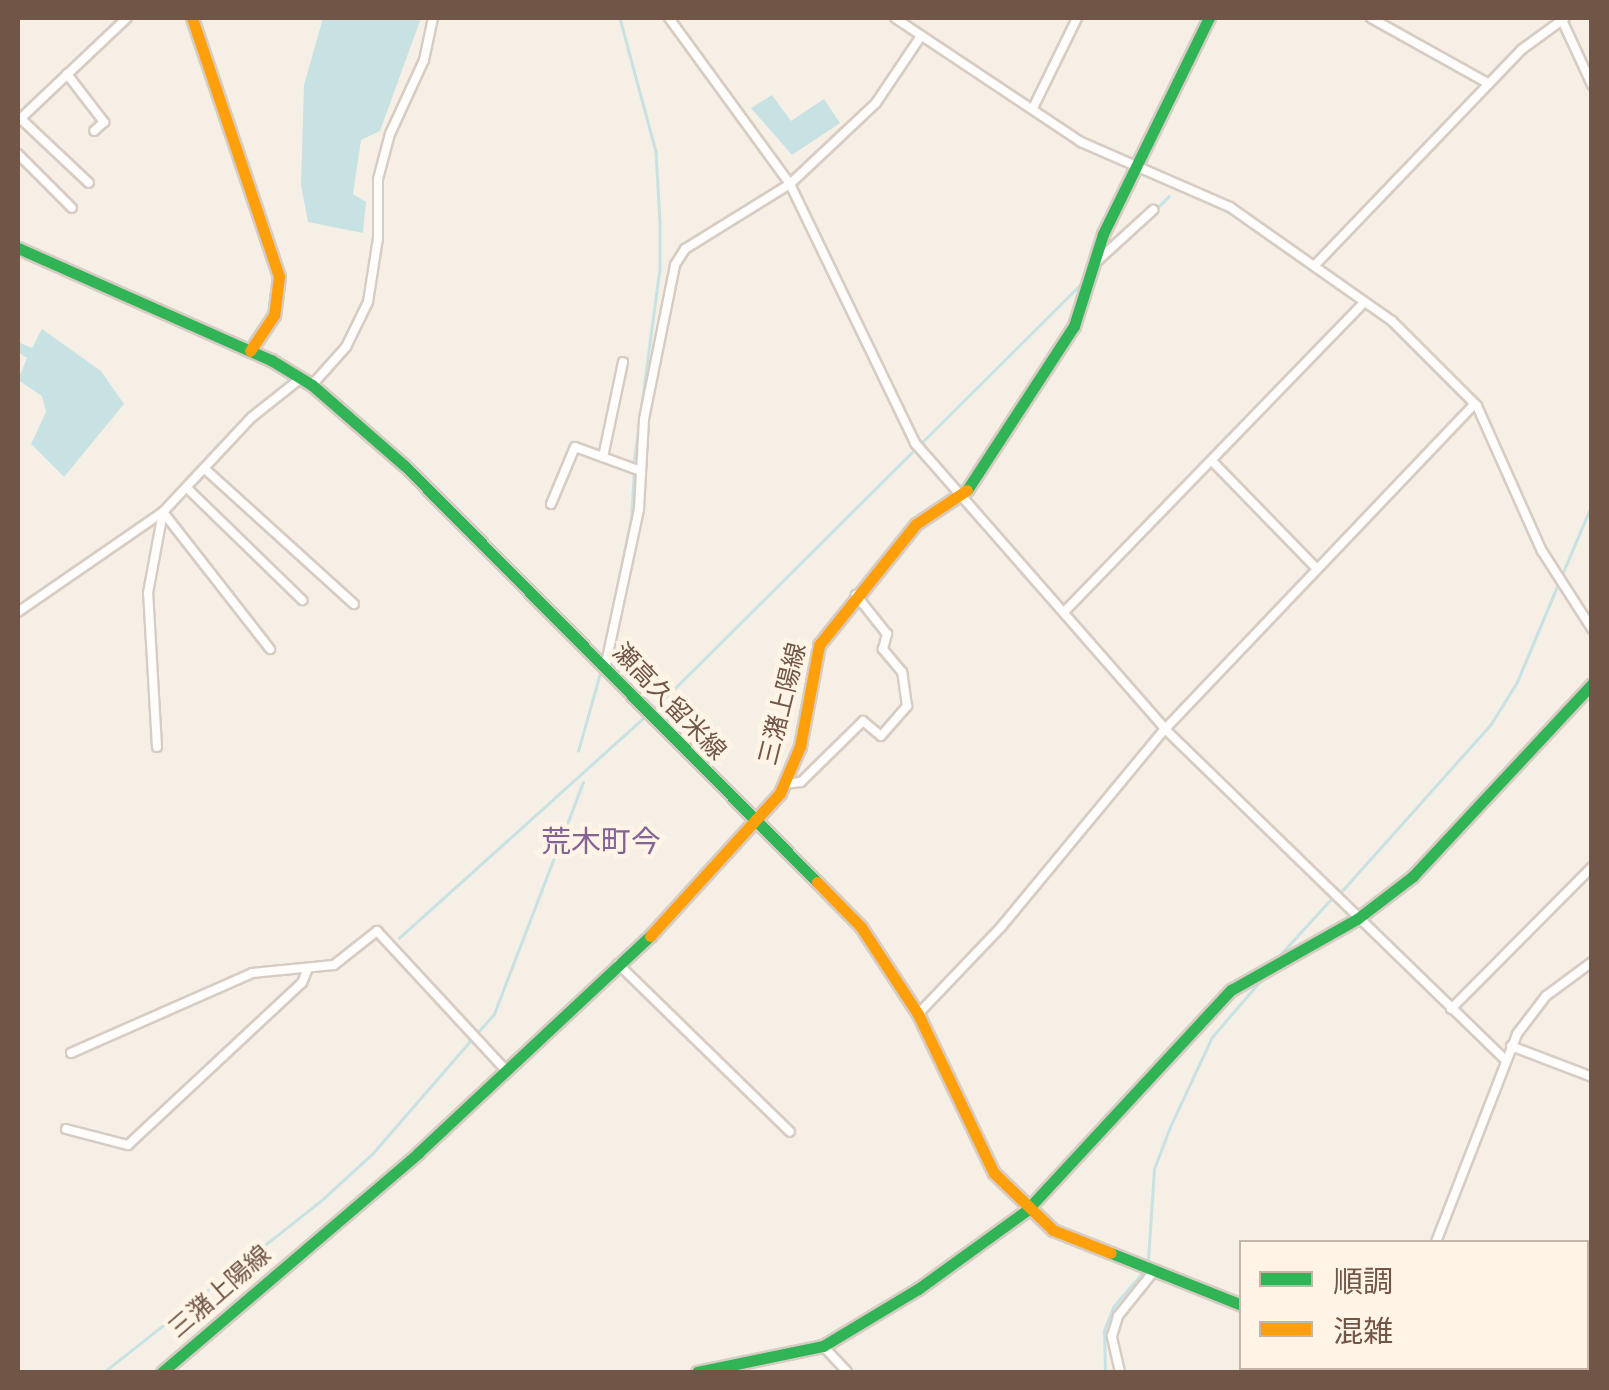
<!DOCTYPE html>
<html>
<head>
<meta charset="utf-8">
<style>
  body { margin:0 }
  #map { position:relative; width:1609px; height:1390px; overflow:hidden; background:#f6efe5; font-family:Rubik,"Noto Sans JP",sans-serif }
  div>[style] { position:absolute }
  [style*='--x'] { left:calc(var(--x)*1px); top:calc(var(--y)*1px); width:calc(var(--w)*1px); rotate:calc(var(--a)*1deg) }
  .water>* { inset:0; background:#c8e2e4 }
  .stream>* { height:2.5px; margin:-1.25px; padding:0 1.25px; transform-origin:1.25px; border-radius:1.25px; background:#c8e2e4 }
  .roads { filter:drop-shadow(2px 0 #d7ccc3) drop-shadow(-2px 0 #d7ccc3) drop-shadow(0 2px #d7ccc3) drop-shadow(0 -2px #d7ccc3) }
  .street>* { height:8px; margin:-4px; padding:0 4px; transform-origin:4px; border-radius:4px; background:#fefdfb }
  .fast>* { height:11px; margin:-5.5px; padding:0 5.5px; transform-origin:5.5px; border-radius:5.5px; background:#30b455 }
  .slow>* { height:11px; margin:-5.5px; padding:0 5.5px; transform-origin:5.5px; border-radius:5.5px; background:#ff9f0a }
  span { translate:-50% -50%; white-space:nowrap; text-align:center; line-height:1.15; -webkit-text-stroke:9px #fff4e5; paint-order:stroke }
  .street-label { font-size:25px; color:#715647 }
  .quarter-label { font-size:30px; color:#836395 }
  .frame { position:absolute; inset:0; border:20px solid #715647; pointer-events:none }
  .legend { position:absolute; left:1239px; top:1240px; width:350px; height:130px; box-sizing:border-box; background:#fff4e5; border:2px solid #c6b5a6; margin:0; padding:12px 18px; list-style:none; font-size:30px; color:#715647 }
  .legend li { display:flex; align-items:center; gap:20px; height:50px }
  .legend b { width:50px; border:2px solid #c6b5a6 }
</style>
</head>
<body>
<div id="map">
  <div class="water">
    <div style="clip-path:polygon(323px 18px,421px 18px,380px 131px,361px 140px,353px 194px,366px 202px,363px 233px,308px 222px,301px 185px,304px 85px)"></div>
    <div style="clip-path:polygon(772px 95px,791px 121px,824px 99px,840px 123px,792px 155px,751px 108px)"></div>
    <div style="clip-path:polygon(42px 329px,101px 371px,124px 404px,64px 477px,31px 444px,46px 412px,42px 396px,18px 380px,27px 358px,18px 352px,18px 342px,32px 348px)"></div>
  </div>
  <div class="stream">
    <div style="--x:620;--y:18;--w:138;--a:74.9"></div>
    <div style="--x:656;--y:151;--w:71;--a:86.8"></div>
    <div style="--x:660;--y:222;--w:47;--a:90"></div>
    <div style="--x:660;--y:269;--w:196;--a:97.6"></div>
    <div style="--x:1156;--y:209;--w:18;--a:-45"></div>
    <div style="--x:1099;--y:266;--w:33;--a:-45"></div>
    <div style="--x:1561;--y:577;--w:79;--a:-67"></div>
    <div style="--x:602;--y:660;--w:144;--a:-78.4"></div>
    <div style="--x:631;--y:519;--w:48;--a:-86.4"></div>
    <div style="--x:653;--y:710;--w:607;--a:-44.87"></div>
    <div style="--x:578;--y:751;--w:81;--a:-74.2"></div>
    <div style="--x:1340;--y:893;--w:227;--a:-48.2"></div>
    <div style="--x:1491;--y:724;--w:49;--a:-58.2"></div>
    <div style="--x:1517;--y:682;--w:106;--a:-67.3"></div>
    <div style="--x:399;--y:938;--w:334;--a:-42"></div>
    <div style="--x:1278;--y:957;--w:81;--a:-47.5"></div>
    <div style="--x:477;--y:1033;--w:25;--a:-48"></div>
    <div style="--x:494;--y:1014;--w:248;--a:-69"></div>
    <div style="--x:1148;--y:1260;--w:91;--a:-86.2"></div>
    <div style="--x:1154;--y:1169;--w:45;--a:-69.1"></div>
    <div style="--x:1170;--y:1127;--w:99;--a:-65"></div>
    <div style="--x:1212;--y:1037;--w:75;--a:-49.3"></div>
    <div style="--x:104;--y:1372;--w:280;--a:-38.3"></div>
    <div style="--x:324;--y:1198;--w:65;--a:-42.5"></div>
    <div style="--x:372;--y:1154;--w:152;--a:-49"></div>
    <div style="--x:1105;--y:1372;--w:41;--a:-91.4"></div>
    <div style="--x:1104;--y:1331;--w:26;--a:-69"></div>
    <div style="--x:1113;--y:1307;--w:46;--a:-49.4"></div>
  </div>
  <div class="roads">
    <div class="street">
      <div style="--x:669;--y:18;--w:205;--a:53.9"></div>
      <div style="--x:790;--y:184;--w:288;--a:64.2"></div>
      <div style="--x:915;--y:443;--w:380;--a:48.8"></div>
      <div style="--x:1165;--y:729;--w:475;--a:44.2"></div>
      <div style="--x:895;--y:18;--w:224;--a:33.7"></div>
      <div style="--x:1081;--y:142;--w:163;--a:23.6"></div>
      <div style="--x:1230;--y:207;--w:198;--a:35.1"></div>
      <div style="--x:1392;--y:321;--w:120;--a:45"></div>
      <div style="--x:1477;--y:406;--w:159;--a:65.9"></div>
      <div style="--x:1542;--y:551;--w:93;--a:57.3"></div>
      <div style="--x:1371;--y:18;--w:135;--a:29.2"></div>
      <div style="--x:1562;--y:20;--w:72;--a:65.2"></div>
      <div style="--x:67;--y:74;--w:61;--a:52.4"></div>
      <div style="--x:104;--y:122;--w:13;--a:138"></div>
      <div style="--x:1033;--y:108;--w:100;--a:-63.9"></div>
      <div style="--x:21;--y:119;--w:93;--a:43.3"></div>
      <div style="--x:18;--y:121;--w:150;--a:-43.4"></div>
      <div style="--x:18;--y:154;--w:76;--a:45"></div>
      <div style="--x:1095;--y:263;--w:79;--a:-42.4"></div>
      <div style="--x:1315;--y:265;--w:298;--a:-46.2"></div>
      <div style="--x:1521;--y:50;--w:54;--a:-36"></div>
      <div style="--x:312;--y:385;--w:51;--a:-48.2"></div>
      <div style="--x:346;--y:347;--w:50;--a:-63.9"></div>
      <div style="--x:368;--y:302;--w:65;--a:-81.1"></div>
      <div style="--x:378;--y:238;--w:59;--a:-90"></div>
      <div style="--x:378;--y:179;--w:47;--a:-75.1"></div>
      <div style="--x:390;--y:134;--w:81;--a:-65.3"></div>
      <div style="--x:424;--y:60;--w:43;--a:-77.9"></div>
      <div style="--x:603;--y:457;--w:97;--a:-78.1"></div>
      <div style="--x:1213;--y:462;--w:149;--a:45.8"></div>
      <div style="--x:205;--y:469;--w:201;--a:42.2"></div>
      <div style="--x:187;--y:488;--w:161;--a:44.2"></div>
      <div style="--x:551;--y:504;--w:62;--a:-67.2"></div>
      <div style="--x:575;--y:447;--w:70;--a:20"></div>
      <div style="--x:163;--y:512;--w:174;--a:52"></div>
      <div style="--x:1065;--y:611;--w:429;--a:-45.9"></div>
      <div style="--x:18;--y:612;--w:176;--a:-34.6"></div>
      <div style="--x:163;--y:512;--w:130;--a:-46.9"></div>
      <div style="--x:252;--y:417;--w:63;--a:-38.5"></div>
      <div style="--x:605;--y:668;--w:163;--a:-77.9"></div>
      <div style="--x:639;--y:509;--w:90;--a:-86.8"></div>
      <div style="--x:644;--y:419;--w:157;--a:-78.6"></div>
      <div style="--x:675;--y:265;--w:19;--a:-58"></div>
      <div style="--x:685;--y:249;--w:123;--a:-31.8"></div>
      <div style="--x:790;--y:184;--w:118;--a:-43.3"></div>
      <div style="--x:876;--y:103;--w:81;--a:-56.1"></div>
      <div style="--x:157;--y:747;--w:154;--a:-93.3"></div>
      <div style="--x:148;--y:593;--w:82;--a:-79.5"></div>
      <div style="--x:785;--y:784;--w:16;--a:-7"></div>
      <div style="--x:801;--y:782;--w:87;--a:-44.5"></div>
      <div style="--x:863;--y:721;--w:23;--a:40"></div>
      <div style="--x:881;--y:736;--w:40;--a:-49"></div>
      <div style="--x:907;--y:706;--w:34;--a:-98"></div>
      <div style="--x:902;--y:672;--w:30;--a:-130"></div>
      <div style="--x:883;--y:649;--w:16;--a:-75"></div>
      <div style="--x:887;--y:634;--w:50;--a:-128.5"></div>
      <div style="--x:618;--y:964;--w:240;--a:44.3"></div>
      <div style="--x:1451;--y:1009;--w:200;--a:-45.2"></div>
      <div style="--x:918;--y:1014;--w:120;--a:-46.3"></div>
      <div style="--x:1001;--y:927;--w:257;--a:-50.4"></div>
      <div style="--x:1165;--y:729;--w:448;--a:-46.4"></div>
      <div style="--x:1511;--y:1046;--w:87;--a:20.9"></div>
      <div style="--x:71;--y:1053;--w:198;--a:-23.8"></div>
      <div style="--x:252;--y:973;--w:82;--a:-5.6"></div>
      <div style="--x:334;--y:965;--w:55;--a:-38.3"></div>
      <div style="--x:377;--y:931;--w:188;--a:47.2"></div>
      <div style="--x:66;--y:1129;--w:64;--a:14.5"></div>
      <div style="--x:128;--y:1145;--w:238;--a:-43"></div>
      <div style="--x:302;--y:983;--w:16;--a:-68"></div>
      <div style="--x:1436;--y:1242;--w:223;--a:-68.7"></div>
      <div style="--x:1517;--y:1034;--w:48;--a:-52.7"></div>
      <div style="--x:1546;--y:996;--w:57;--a:-36.5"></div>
      <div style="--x:823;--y:1346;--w:35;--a:47"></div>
      <div style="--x:1120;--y:1372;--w:37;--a:-103"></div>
      <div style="--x:1112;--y:1336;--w:21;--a:-73"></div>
      <div style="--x:1118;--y:1316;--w:58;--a:-51.3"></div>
    </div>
    <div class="fast">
      <div style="--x:18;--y:248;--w:277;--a:23.9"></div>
      <div style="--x:271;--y:360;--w:48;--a:31.4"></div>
      <div style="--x:312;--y:385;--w:123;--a:41.1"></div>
      <div style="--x:405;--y:466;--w:585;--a:45.28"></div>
      <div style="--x:967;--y:490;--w:196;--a:-56.9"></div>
      <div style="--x:1074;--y:326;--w:96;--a:-72.5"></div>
      <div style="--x:1103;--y:234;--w:241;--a:-63.9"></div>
      <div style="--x:1111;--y:1253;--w:141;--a:21.7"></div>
      <div style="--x:1379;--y:1368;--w:13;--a:18"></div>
      <div style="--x:162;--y:1372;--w:337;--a:-40.5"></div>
      <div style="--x:418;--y:1153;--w:318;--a:-43.1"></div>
      <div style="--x:697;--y:1372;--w:129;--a:-11.7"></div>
      <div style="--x:823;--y:1346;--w:111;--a:-31"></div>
      <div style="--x:918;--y:1289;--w:135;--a:-35.9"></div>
      <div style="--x:1027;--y:1210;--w:300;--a:-47.2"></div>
      <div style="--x:1231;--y:990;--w:145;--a:-29.4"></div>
      <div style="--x:1357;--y:919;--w:71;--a:-37.5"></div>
      <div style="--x:1413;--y:876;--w:262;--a:-47"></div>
    </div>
    <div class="slow">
      <div style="--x:192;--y:18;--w:272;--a:71.4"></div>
      <div style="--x:279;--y:276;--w:39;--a:97"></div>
      <div style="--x:274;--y:315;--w:43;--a:123.7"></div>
      <div style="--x:817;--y:882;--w:63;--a:45.6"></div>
      <div style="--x:861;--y:927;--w:104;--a:56.8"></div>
      <div style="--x:918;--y:1014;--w:176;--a:64.5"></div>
      <div style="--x:994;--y:1173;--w:82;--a:44"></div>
      <div style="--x:1053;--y:1230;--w:62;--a:21.6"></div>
      <div style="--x:650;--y:936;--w:193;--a:-47.7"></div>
      <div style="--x:780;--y:793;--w:51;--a:-66.9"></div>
      <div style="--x:800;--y:746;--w:103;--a:-79.3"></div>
      <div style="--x:819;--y:645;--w:155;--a:-51.3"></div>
      <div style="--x:916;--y:524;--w:61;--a:-33.7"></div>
    </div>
  </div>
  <div class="street-label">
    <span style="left:669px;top:702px;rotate:46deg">瀬高久留米線</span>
    <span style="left:783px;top:704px;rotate:-76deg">三潴上陽線</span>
    <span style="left:220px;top:1292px;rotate:-41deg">三潴上陽線</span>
  </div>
  <div class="quarter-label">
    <span style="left:601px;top:842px">荒木町今</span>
  </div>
  <div class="frame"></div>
  <ul class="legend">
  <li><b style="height:12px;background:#30b455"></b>順調</li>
  <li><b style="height:12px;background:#ff9f0a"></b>混雑</li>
  </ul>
</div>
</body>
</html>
